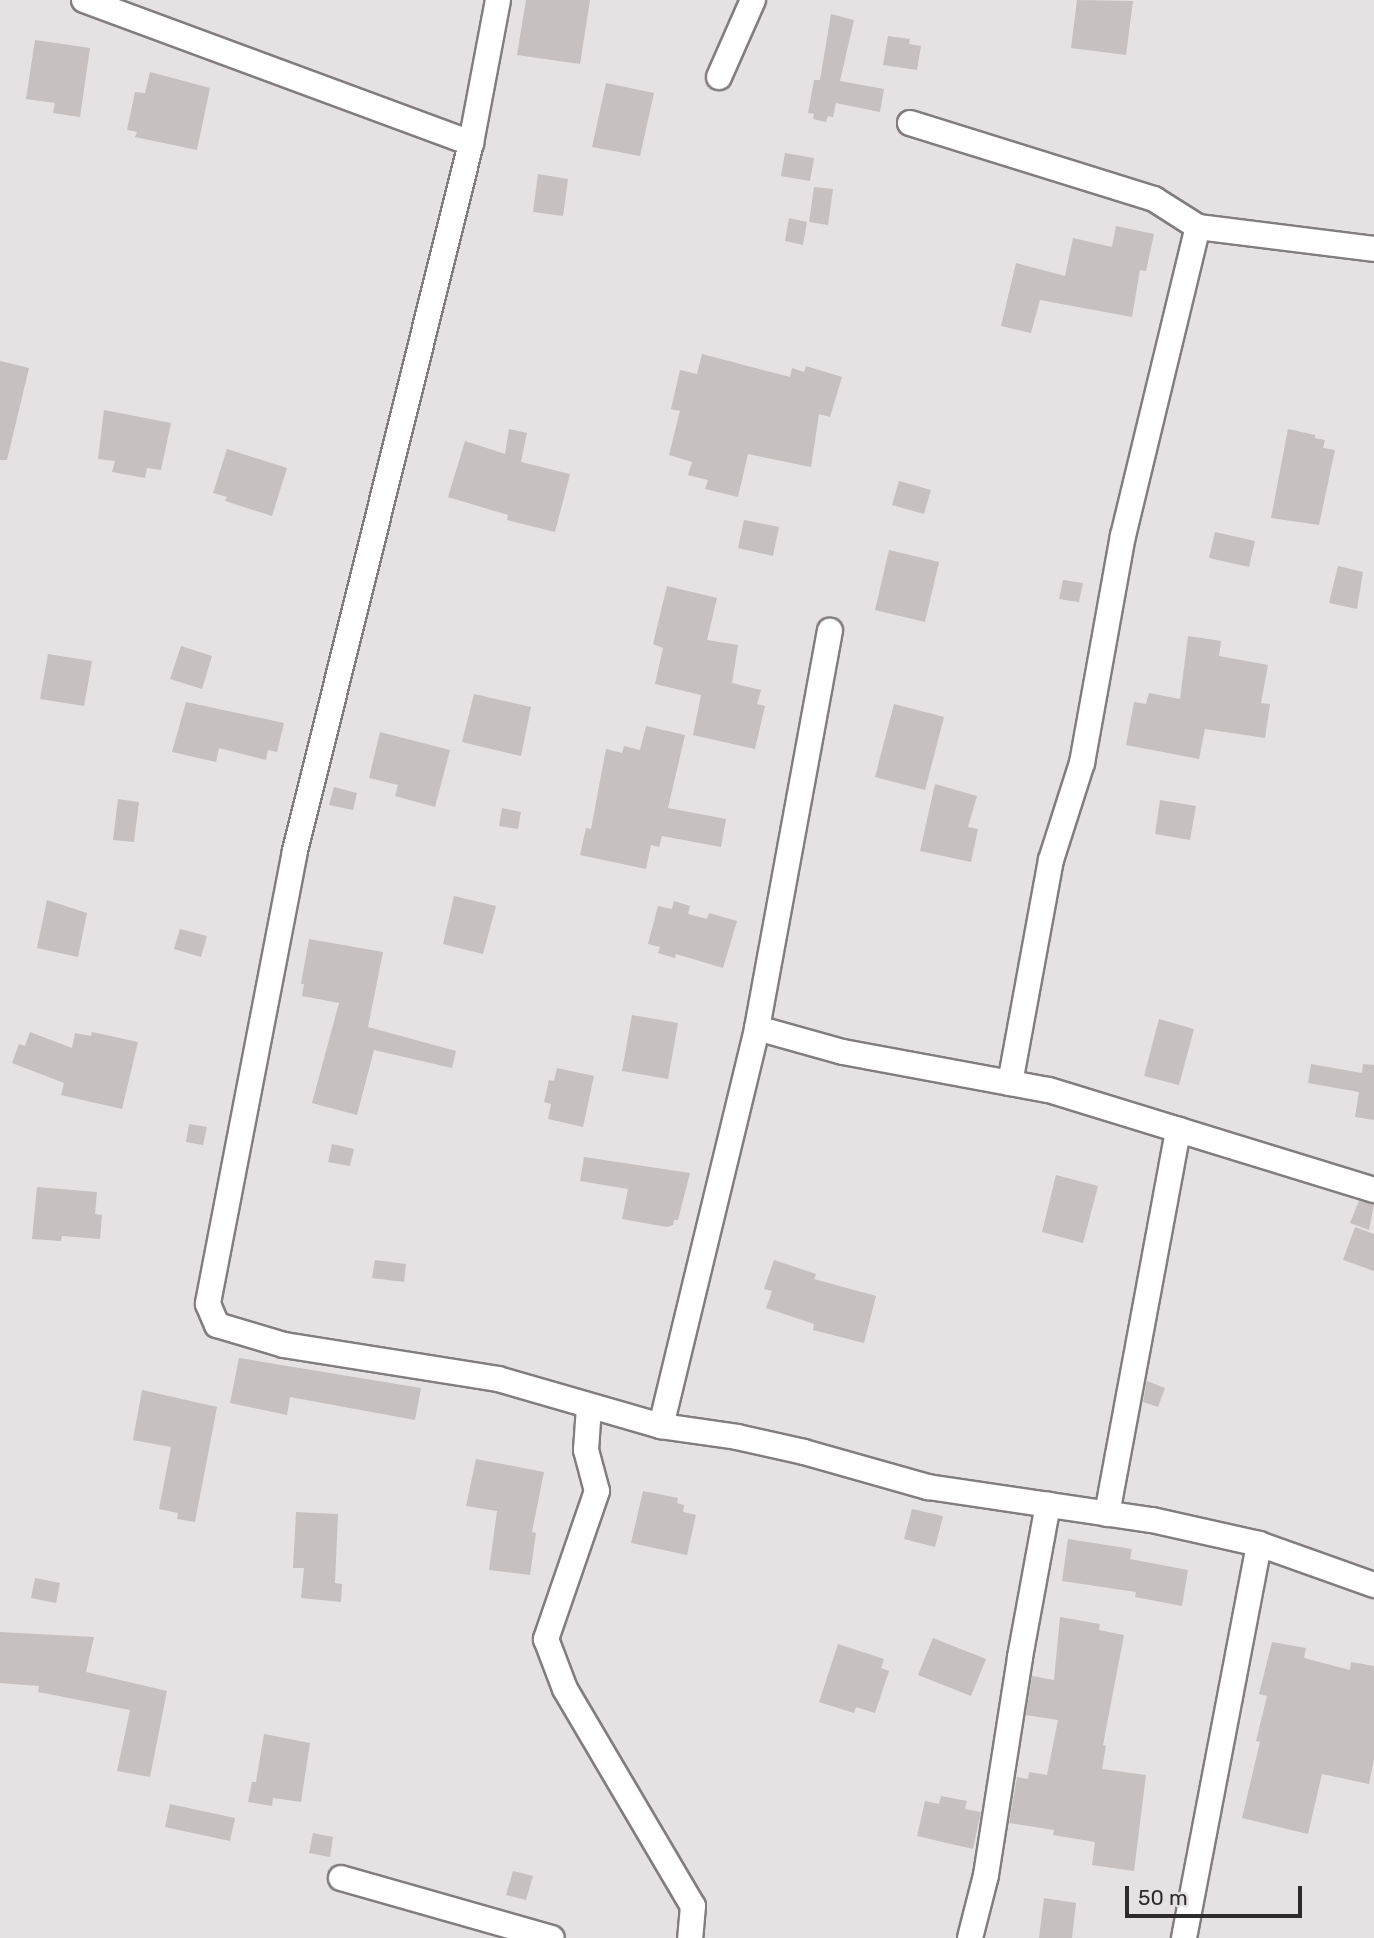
<!DOCTYPE html>
<html>
<head>
<meta charset="utf-8">
<style>
  body { margin:0 }
  #map { position:relative; width:1374px; height:1938px; overflow:hidden; background:#e6e1e2; font-family:Rubik,sans-serif }
  div>[style] { position:absolute }
  [style*='--x'] { left:calc(var(--x)*1px); top:calc(var(--y)*1px); width:calc(var(--w)*1px); rotate:calc(var(--a)*1deg) }
  .building>* { inset:0; background:#c6c0c0 }
  .roads { filter:drop-shadow(2px 0 #827d7e) drop-shadow(-2px 0 #827d7e) drop-shadow(0 2px #827d7e) drop-shadow(0 -2px #827d7e) }
  .minor>* { height:24px; margin:-12px; padding:0 12px; transform-origin:12px; border-radius:12px; background:#fff }
  span { translate:-50% -50%; white-space:nowrap; text-align:center; line-height:1.15; -webkit-text-stroke:5px #e6e1e2; paint-order:stroke }
  .scale { position:absolute; left:1125px; top:1886px; width:177px; height:32px; box-sizing:border-box; border:4px solid #2d2b2c; border-top:0; padding-left:9px; font-size:21px; line-height:24px; white-space:nowrap; color:#2d2b2c; -webkit-text-stroke:5px #e6e1e2; paint-order:stroke }
</style>
</head>
<body>
<div id="map">
  <div class="building">
    <div style="clip-path:polygon(526px 0,590px 0,580px 64px,517px 55px)"></div>
    <div style="clip-path:polygon(1077px 0,1133px 1px,1126px 55px,1071px 48px)"></div>
    <div style="clip-path:polygon(831px 14px,854px 20px,840px 81px,884px 89px,880px 112px,836px 103px,833px 117px,828px 116px,826px 122px,813px 119px,814px 114px,808px 113px,814px 80px,820px 80px)"></div>
    <div style="clip-path:polygon(888px 36px,910px 39px,909px 44px,921px 46px,917px 70px,883px 65px)"></div>
    <div style="clip-path:polygon(35px 40px,90px 48px,80px 117px,53px 113px,55px 103px,26px 99px)"></div>
    <div style="clip-path:polygon(150px 72px,210px 88px,197px 150px,135px 137px,137px 132px,127px 130px,135px 92px,145px 93px)"></div>
    <div style="clip-path:polygon(606px 83px,654px 93px,640px 156px,592px 147px)"></div>
    <div style="clip-path:polygon(785px 153px,814px 158px,810px 181px,781px 176px)"></div>
    <div style="clip-path:polygon(538px 174px,568px 179px,563px 216px,533px 212px)"></div>
    <div style="clip-path:polygon(814px 187px,833px 189px,828px 225px,809px 222px)"></div>
    <div style="clip-path:polygon(789px 218px,807px 222px,803px 245px,785px 241px)"></div>
    <div style="clip-path:polygon(1116px 226px,1154px 234px,1146px 271px,1140px 270px,1132px 317px,1040px 300px,1031px 333px,1001px 326px,1016px 263px,1065px 276px,1073px 238px,1112px 247px)"></div>
    <div style="clip-path:polygon(702px 354px,790px 377px,792px 368px,804px 372px,806px 366px,842px 377px,830px 417px,819px 414px,811px 467px,748px 454px,738px 497px,705px 489px,708px 480px,688px 475px,692px 462px,669px 455px,680px 411px,671px 409px,680px 370px,697px 374px)"></div>
    <div style="clip-path:polygon(0 361px,29px 368px,7px 460px,0 460px)"></div>
    <div style="clip-path:polygon(104px 410px,171px 423px,161px 470px,147px 468px,145px 478px,112px 472px,115px 461px,98px 459px)"></div>
    <div style="clip-path:polygon(509px 429px,527px 433px,521px 462px,570px 474px,555px 532px,507px 520px,508px 515px,448px 497px,465px 441px,505px 454px)"></div>
    <div style="clip-path:polygon(1288px 429px,1315px 435px,1315px 438px,1325px 440px,1323px 448px,1335px 450px,1319px 525px,1271px 518px)"></div>
    <div style="clip-path:polygon(227px 449px,287px 468px,272px 516px,225px 501px,227px 497px,213px 493px)"></div>
    <div style="clip-path:polygon(899px 481px,931px 490px,924px 514px,892px 505px)"></div>
    <div style="clip-path:polygon(744px 520px,779px 527px,773px 556px,738px 548px)"></div>
    <div style="clip-path:polygon(1215px 532px,1255px 541px,1249px 567px,1209px 558px)"></div>
    <div style="clip-path:polygon(889px 550px,939px 562px,925px 622px,875px 610px)"></div>
    <div style="clip-path:polygon(1338px 566px,1363px 572px,1357px 609px,1329px 603px)"></div>
    <div style="clip-path:polygon(1063px 580px,1083px 583px,1079px 602px,1059px 599px)"></div>
    <div style="clip-path:polygon(667px 586px,717px 598px,707px 640px,738px 645px,732px 683px,761px 690px,757px 704px,765px 706px,755px 749px,693px 735px,701px 695px,655px 684px,663px 648px,653px 644px)"></div>
    <div style="clip-path:polygon(1188px 636px,1221px 641px,1219px 656px,1268px 665px,1261px 703px,1270px 704px,1265px 738px,1205px 729px,1199px 759px,1126px 745px,1134px 702px,1146px 704px,1149px 693px,1180px 699px)"></div>
    <div style="clip-path:polygon(181px 646px,212px 656px,202px 689px,170px 679px)"></div>
    <div style="clip-path:polygon(48px 654px,92px 661px,84px 706px,40px 699px)"></div>
    <div style="clip-path:polygon(474px 694px,531px 707px,521px 756px,462px 742px)"></div>
    <div style="clip-path:polygon(186px 702px,284px 723px,277px 752px,268px 750px,266px 760px,219px 748px,216px 762px,172px 752px)"></div>
    <div style="clip-path:polygon(894px 704px,944px 717px,925px 790px,875px 777px)"></div>
    <div style="clip-path:polygon(646px 726px,685px 735px,668px 808px,726px 819px,721px 847px,662px 836px,659px 847px,651px 845px,646px 869px,580px 855px,586px 828px,591px 829px,606px 749px,622px 753px,624px 746px,640px 750px)"></div>
    <div style="clip-path:polygon(380px 732px,450px 750px,435px 807px,395px 796px,398px 785px,369px 778px)"></div>
    <div style="clip-path:polygon(935px 784px,977px 796px,968px 827px,978px 829px,971px 862px,920px 851px)"></div>
    <div style="clip-path:polygon(334px 787px,357px 793px,353px 810px,329px 805px)"></div>
    <div style="clip-path:polygon(118px 799px,139px 802px,134px 842px,113px 840px)"></div>
    <div style="clip-path:polygon(1160px 800px,1196px 806px,1190px 840px,1155px 834px)"></div>
    <div style="clip-path:polygon(502px 808px,521px 812px,518px 829px,499px 826px)"></div>
    <div style="clip-path:polygon(454px 896px,496px 906px,483px 954px,443px 944px)"></div>
    <div style="clip-path:polygon(47px 900px,87px 913px,78px 957px,37px 948px)"></div>
    <div style="clip-path:polygon(674px 901px,690px 906px,688px 914px,707px 919px,709px 913px,737px 921px,723px 968px,676px 954px,675px 958px,658px 953px,660px 947px,648px 944px,658px 906px,672px 909px)"></div>
    <div style="clip-path:polygon(180px 929px,207px 936px,201px 957px,174px 949px)"></div>
    <div style="clip-path:polygon(309px 939px,383px 952px,368px 1027px,456px 1051px,452px 1068px,374px 1050px,357px 1115px,312px 1103px,339px 1003px,302px 996px,304px 984px,301px 984px)"></div>
    <div style="clip-path:polygon(632px 1015px,678px 1023px,668px 1079px,622px 1071px)"></div>
    <div style="clip-path:polygon(1159px 1019px,1194px 1029px,1179px 1085px,1144px 1076px)"></div>
    <div style="clip-path:polygon(30px 1032px,72px 1048px,75px 1033px,91px 1036px,92px 1032px,138px 1042px,122px 1109px,61px 1095px,64px 1083px,12px 1063px,19px 1044px,25px 1046px)"></div>
    <div style="clip-path:polygon(1311px 1064px,1362px 1073px,1363px 1064px,1374px 1065px,1374px 1120px,1355px 1117px,1359px 1092px,1308px 1083px)"></div>
    <div style="clip-path:polygon(557px 1068px,594px 1076px,583px 1127px,548px 1119px,551px 1104px,544px 1102px,549px 1080px,554px 1081px)"></div>
    <div style="clip-path:polygon(189px 1124px,207px 1127px,203px 1145px,186px 1142px)"></div>
    <div style="clip-path:polygon(332px 1144px,354px 1149px,350px 1166px,328px 1162px)"></div>
    <div style="clip-path:polygon(584px 1157px,690px 1173px,678px 1220px,674px 1220px,673px 1225px,667px 1227px,622px 1219px,628px 1189px,580px 1181px)"></div>
    <div style="clip-path:polygon(1056px 1175px,1098px 1186px,1083px 1243px,1042px 1232px)"></div>
    <div style="clip-path:polygon(37px 1187px,97px 1192px,95px 1214px,102px 1215px,100px 1239px,62px 1236px,61px 1241px,32px 1239px)"></div>
    <div style="clip-path:polygon(1359px 1201px,1374px 1204px,1369px 1230px,1350px 1223px)"></div>
    <div style="clip-path:polygon(1355px 1227px,1374px 1234px,1374px 1271px,1343px 1260px)"></div>
    <div style="clip-path:polygon(375px 1260px,406px 1264px,404px 1282px,372px 1278px)"></div>
    <div style="clip-path:polygon(774px 1260px,816px 1274px,814px 1279px,876px 1296px,864px 1343px,813px 1330px,814px 1324px,766px 1308px,772px 1291px,764px 1289px)"></div>
    <div style="clip-path:polygon(239px 1358px,421px 1388px,415px 1420px,290px 1397px,287px 1415px,230px 1403px)"></div>
    <div style="clip-path:polygon(1147px 1381px,1165px 1388px,1158px 1407px,1143px 1402px)"></div>
    <div style="clip-path:polygon(142px 1390px,217px 1407px,195px 1522px,177px 1519px,178px 1513px,159px 1509px,171px 1447px,133px 1440px)"></div>
    <div style="clip-path:polygon(476px 1459px,544px 1472px,532px 1532px,536px 1533px,530px 1575px,489px 1570px,497px 1511px,466px 1506px)"></div>
    <div style="clip-path:polygon(643px 1491px,678px 1498px,677px 1503px,684px 1505px,683px 1512px,696px 1515px,687px 1555px,631px 1543px)"></div>
    <div style="clip-path:polygon(912px 1509px,943px 1516px,935px 1547px,904px 1539px)"></div>
    <div style="clip-path:polygon(296px 1512px,338px 1514px,335px 1583px,342px 1584px,341px 1602px,301px 1598px,304px 1568px,293px 1568px)"></div>
    <div style="clip-path:polygon(1068px 1539px,1132px 1549px,1130px 1559px,1188px 1570px,1182px 1606px,1135px 1597px,1136px 1592px,1062px 1581px)"></div>
    <div style="clip-path:polygon(35px 1578px,60px 1583px,56px 1603px,31px 1598px)"></div>
    <div style="clip-path:polygon(1060px 1617px,1100px 1624px,1099px 1630px,1124px 1635px,1103px 1745px,1106px 1746px,1102px 1769px,1146px 1775px,1134px 1871px,1092px 1865px,1095px 1842px,1053px 1835px,1054px 1830px,1009px 1823px,1017px 1777px,1028px 1779px,1029px 1772px,1047px 1775px,1058px 1720px,1026px 1715px,1032px 1676px,1054px 1680px)"></div>
    <div style="clip-path:polygon(0 1632px,94px 1637px,86px 1672px,167px 1691px,150px 1777px,117px 1771px,130px 1710px,38px 1692px,39px 1686px,0 1683px)"></div>
    <div style="clip-path:polygon(933px 1638px,986px 1659px,971px 1696px,918px 1675px)"></div>
    <div style="clip-path:polygon(1272px 1642px,1306px 1648px,1304px 1658px,1350px 1670px,1351px 1662px,1374px 1666px,1374px 1759px,1369px 1784px,1322px 1774px,1308px 1834px,1242px 1818px,1260px 1742px,1256px 1741px,1267px 1696px,1259px 1694px)"></div>
    <div style="clip-path:polygon(838px 1644px,884px 1659px,881px 1668px,889px 1671px,875px 1713px,856px 1707px,854px 1713px,819px 1702px)"></div>
    <div style="clip-path:polygon(264px 1734px,310px 1743px,301px 1802px,273px 1798px,272px 1806px,248px 1802px,252px 1782px,256px 1782px)"></div>
    <div style="clip-path:polygon(941px 1796px,967px 1801px,965px 1809px,981px 1812px,973px 1849px,917px 1836px,925px 1801px,939px 1804px)"></div>
    <div style="clip-path:polygon(170px 1804px,235px 1818px,230px 1841px,165px 1827px)"></div>
    <div style="clip-path:polygon(313px 1833px,333px 1837px,330px 1857px,309px 1853px)"></div>
    <div style="clip-path:polygon(513px 1871px,533px 1876px,526px 1900px,506px 1895px)"></div>
    <div style="clip-path:polygon(1044px 1898px,1076px 1903px,1072px 1938px,1039px 1938px)"></div>
  </div>
  <div class="roads">
    <div class="minor">
      <div style="--x:84;--y:0;--w:413;--a:20.3"></div>
      <div style="--x:498;--y:0;--w:146;--a:100.7"></div>
      <div style="--x:471;--y:143;--w:730;--a:103.96"></div>
      <div style="--x:295;--y:851;--w:461;--a:100.9"></div>
      <div style="--x:208;--y:1304;--w:23;--a:67"></div>
      <div style="--x:217;--y:1325;--w:70;--a:16.6"></div>
      <div style="--x:284;--y:1345;--w:217;--a:9"></div>
      <div style="--x:498;--y:1379;--w:170;--a:16.1"></div>
      <div style="--x:661;--y:1426;--w:77;--a:8.2"></div>
      <div style="--x:737;--y:1437;--w:69;--a:12.6"></div>
      <div style="--x:804;--y:1452;--w:129;--a:15.8"></div>
      <div style="--x:928;--y:1487;--w:226;--a:8.4"></div>
      <div style="--x:1152;--y:1520;--w:110;--a:12.6"></div>
      <div style="--x:1259;--y:1544;--w:122;--a:19.6"></div>
      <div style="--x:719;--y:77;--w:84;--a:-66.2"></div>
      <div style="--x:910;--y:123;--w:256;--a:17.3"></div>
      <div style="--x:1154;--y:199;--w:52;--a:32.5"></div>
      <div style="--x:1198;--y:227;--w:177;--a:7.1"></div>
      <div style="--x:757;--y:1028;--w:89;--a:15.6"></div>
      <div style="--x:843;--y:1052;--w:209;--a:10.5"></div>
      <div style="--x:1049;--y:1090;--w:340;--a:17.1"></div>
      <div style="--x:1010;--y:1083;--w:227;--a:-79.6"></div>
      <div style="--x:1051;--y:860;--w:102;--a:-72.3"></div>
      <div style="--x:1082;--y:763;--w:231;--a:-79.8"></div>
      <div style="--x:1123;--y:536;--w:318;--a:-76.4"></div>
      <div style="--x:589;--y:1407;--w:43;--a:94"></div>
      <div style="--x:586;--y:1450;--w:42;--a:75"></div>
      <div style="--x:597;--y:1491;--w:157;--a:109"></div>
      <div style="--x:546;--y:1639;--w:53;--a:69.2"></div>
      <div style="--x:565;--y:1689;--w:252;--a:59.5"></div>
      <div style="--x:693;--y:1906;--w:32;--a:95"></div>
      <div style="--x:661;--y:1426;--w:409;--a:-76.4"></div>
      <div style="--x:757;--y:1028;--w:404;--a:-79.6"></div>
      <div style="--x:1107;--y:1514;--w:391;--a:-79.5"></div>
      <div style="--x:341;--y:1878;--w:219;--a:15.9"></div>
      <div style="--x:970;--y:1938;--w:65;--a:-75.7"></div>
      <div style="--x:986;--y:1875;--w:221;--a:-81.1"></div>
      <div style="--x:1020;--y:1657;--w:155;--a:-79.6"></div>
      <div style="--x:1184;--y:1938;--w:401;--a:-79.2"></div>
    </div>
  </div>
  <div class="scale">50 m</div>
</div>
</body>
</html>
